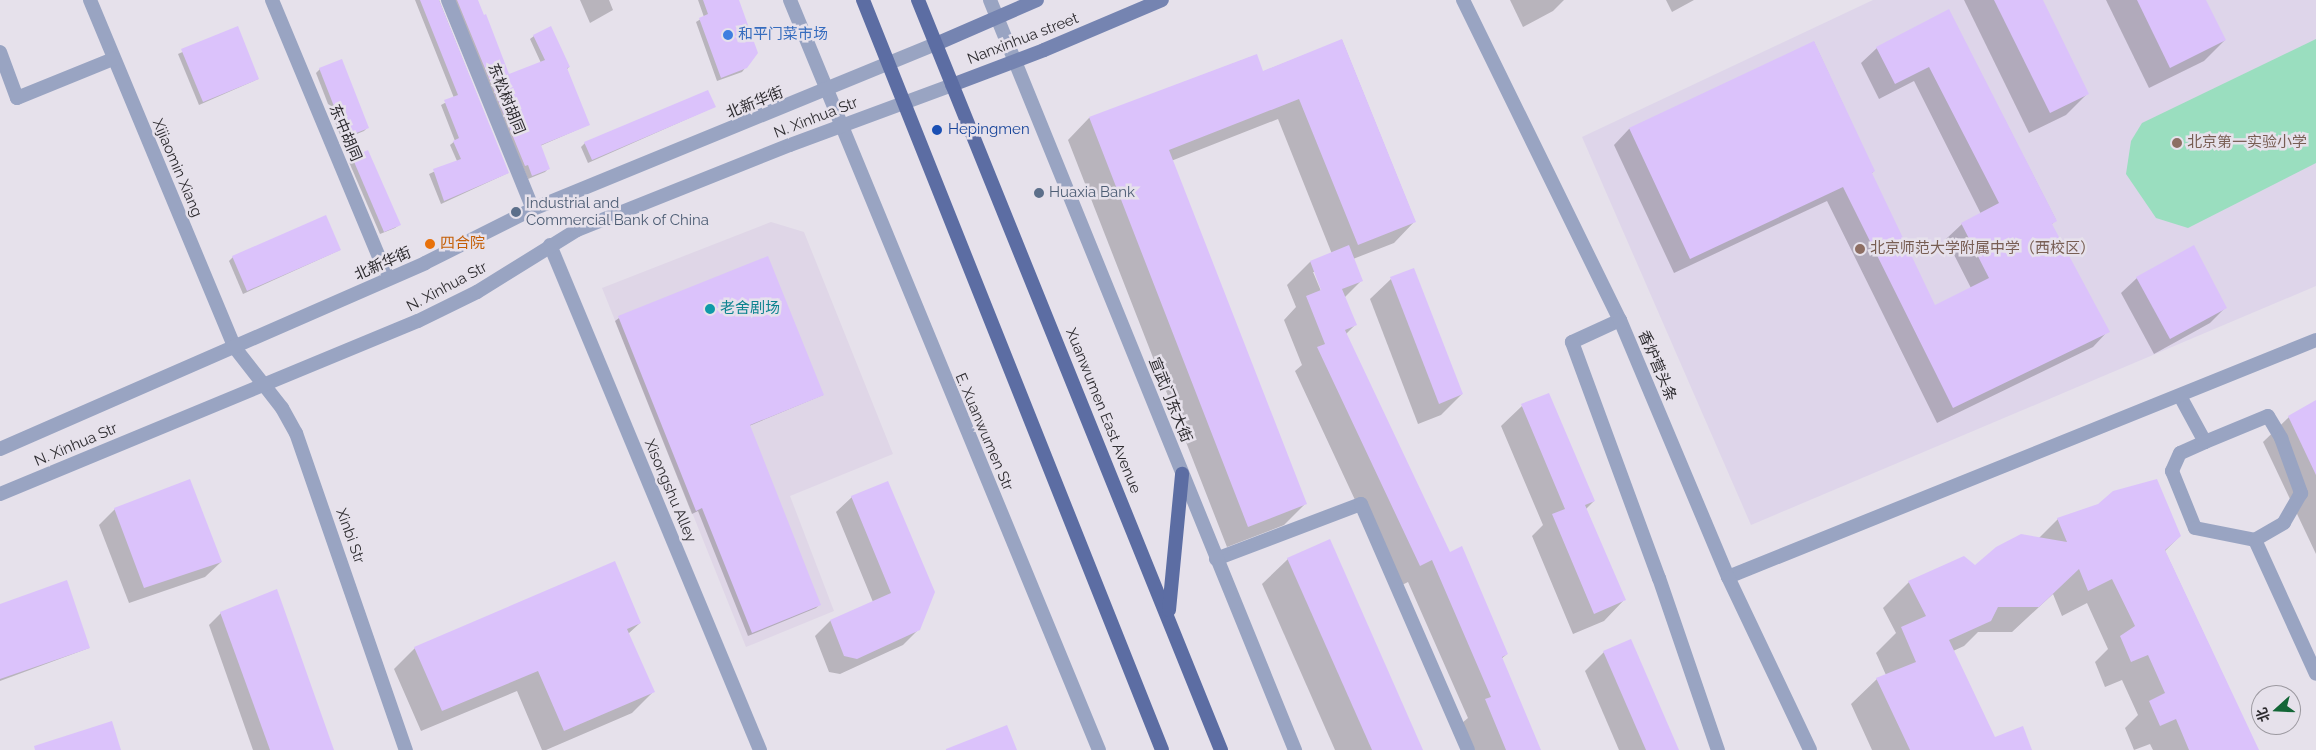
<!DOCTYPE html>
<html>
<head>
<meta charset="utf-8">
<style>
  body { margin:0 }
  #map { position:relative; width:2316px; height:750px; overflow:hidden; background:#e6e1eb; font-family:Raleway,"Noto Sans SC",sans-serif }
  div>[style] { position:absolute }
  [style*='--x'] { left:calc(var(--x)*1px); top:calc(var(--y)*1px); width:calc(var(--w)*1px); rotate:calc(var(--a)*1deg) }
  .built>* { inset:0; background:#dfd6e7 }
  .education>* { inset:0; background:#ded5ea }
  .green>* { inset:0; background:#9adebf }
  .shadow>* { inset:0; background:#0003 }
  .building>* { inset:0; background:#dbc2fb }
  .service>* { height:14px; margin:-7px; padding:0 7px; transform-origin:7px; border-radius:7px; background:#99a4c2 }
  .minor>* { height:14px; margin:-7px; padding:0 7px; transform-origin:7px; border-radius:7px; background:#99a4c2 }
  .tertiary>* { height:14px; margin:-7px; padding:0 7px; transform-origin:7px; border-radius:7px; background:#99a4c2 }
  .secondary>* { height:14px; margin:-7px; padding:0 7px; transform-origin:7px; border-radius:7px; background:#7584b1 }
  .primary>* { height:14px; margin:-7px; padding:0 7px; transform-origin:7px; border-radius:7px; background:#5c6da3 }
  .dots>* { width:14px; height:14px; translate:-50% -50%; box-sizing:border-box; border:2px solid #e6e1eb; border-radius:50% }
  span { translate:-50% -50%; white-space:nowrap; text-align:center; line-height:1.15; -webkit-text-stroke:5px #e6e1eb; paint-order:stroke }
  .shop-label { font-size:15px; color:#366cbe }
  .left { translate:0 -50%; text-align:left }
  .street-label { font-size:15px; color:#2e2c30 }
  .transit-label { font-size:15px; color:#164399 }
  .education-label { font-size:15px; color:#785e54 }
  .service-label { font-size:15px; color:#4e5e75 }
  .food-label { font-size:15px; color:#c56008 }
  .culture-label { font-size:15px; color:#0d838f }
  .north { position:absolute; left:2251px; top:685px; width:50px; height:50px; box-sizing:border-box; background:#e6e1eb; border:1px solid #9c99a0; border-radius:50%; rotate:250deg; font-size:14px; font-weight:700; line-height:20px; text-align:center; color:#2e2c30 }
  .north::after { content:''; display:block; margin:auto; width:18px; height:22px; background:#136637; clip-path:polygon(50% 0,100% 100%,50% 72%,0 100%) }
</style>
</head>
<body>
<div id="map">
  <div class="built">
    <div style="clip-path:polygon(771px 222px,804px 232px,893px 454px,790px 496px,834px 611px,746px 647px,602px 288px)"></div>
  </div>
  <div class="education">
    <div style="clip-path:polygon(1873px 0,2316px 0,2316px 286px,1751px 525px,1582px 137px)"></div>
  </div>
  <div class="green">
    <div style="clip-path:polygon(2316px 39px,2316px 163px,2188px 228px,2156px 218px,2126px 174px,2131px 141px,2142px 123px)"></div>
  </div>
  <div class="shadow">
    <div style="clip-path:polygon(415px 0,439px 0,508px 173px,441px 204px,429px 174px,457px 161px,450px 145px,455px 141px,441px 105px,454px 98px)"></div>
    <div style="clip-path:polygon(452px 0,477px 0,508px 76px,541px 63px,530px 39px,534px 36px,569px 67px,566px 70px,588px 125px,540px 146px,548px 169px,545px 172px,528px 179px)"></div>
    <div style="clip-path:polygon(580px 0,609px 0,613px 10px,590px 23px)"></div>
    <div style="clip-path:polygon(698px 0,737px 0,746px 67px,742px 72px,717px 81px,696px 22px,704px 17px)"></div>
    <div style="clip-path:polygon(1510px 0,1564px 0,1553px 11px,1523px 27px)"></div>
    <div style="clip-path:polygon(1666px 0,1694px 0,1672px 12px)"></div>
    <div style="clip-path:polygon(1964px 0,2041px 0,2087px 94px,2066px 115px,2029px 133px)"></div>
    <div style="clip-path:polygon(2106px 0,2205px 0,2225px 40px,2204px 61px,2149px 88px)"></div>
    <div style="clip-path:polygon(1949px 11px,2056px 220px,2051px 225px,2108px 331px,2093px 347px,1937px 423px,1827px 201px,1674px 273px,1614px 145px,1629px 129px,1814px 42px,1874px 171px,1871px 174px,1935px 307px,1971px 288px,1946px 239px,1962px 224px,1981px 214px,1914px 81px,1879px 99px,1861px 63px,1877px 48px)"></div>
    <div style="clip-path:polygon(237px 28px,258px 79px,199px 105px,178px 54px)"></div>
    <div style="clip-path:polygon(evenodd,1342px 40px,1415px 221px,1394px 243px,1353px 259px,1362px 280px,1344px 298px,1355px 325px,1346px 334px,1449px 554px,1507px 654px,1501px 659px,1540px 750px,1474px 750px,1462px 723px,1468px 718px,1408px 582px,1396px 588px,1295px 371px,1302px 365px,1284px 320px,1296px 307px,1287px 285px,1310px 262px,1332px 254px,1278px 119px,1171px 161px,1305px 504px,1284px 525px,1227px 547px,1068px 140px,1089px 118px,1256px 55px,1262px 72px,1342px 40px,1313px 272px,1315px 272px,1325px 295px,1323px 296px,1313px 272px)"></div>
    <div style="clip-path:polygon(320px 69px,367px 128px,364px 131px,342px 140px,316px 73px)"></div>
    <div style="clip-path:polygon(714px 107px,588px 163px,581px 147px,585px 143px)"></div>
    <div style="clip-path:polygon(353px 158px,399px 225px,395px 228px,380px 234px,349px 162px)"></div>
    <div style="clip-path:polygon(340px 250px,243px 294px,229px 261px,233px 257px)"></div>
    <div style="clip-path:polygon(2137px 278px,2225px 308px,2210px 323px,2154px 354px,2121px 293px)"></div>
    <div style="clip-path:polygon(1391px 279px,1462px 394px,1441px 415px,1418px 424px,1370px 299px)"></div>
    <div style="clip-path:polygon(619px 318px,823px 395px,749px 426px,819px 605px,816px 608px,748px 636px,698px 511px,692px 514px,615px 321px)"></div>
    <div style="clip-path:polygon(2316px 402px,2316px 554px,2263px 442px,2289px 417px)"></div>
    <div style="clip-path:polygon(1522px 406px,1594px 501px,1586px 509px,1624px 600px,1604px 621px,1573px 634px,1532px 536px,1543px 525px,1501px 426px)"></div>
    <div style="clip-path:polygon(852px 497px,919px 629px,903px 645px,840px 674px,829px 672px,815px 636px,830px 621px,873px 602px,836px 512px)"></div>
    <div style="clip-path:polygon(115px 509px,221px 562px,205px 577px,129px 603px,99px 525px)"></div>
    <div style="clip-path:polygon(2058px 519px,2180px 536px,2165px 551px,2258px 750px,2153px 750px,2150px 744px,2134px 750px,2125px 728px,2138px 715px,2122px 680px,2105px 687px,2095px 662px,2108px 649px,2087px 603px,2062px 616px,2053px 594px,2012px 632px,1978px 632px,1964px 646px,1953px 651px,1994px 739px,2031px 750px,1872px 750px,1851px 704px,1877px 679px,1886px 675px,1876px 653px,1896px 633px,1883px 608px,1909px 582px,1975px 566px,2039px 538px)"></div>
    <div style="clip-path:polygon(1288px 559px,1422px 750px,1335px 750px,1262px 584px)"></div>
    <div style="clip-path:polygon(0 606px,89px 648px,0 681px)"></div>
    <div style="clip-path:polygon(221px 613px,333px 750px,253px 750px,209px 625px)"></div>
    <div style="clip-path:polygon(640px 623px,628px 634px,653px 692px,632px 713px,546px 750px,542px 750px,517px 691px,421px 731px,394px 669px,415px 648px)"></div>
    <div style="clip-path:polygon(1604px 652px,1678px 750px,1619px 750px,1585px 671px)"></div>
  </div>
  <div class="building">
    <div style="clip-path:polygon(420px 0,439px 0,509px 173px,444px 201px,433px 169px,461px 159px,453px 141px,459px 138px,444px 100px,458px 95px)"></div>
    <div style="clip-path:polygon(457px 0,478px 0,484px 15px,486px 14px,509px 74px,545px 60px,533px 35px,551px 26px,570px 67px,567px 68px,590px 125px,541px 145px,550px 169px,532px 176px,528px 165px,525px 166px)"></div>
    <div style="clip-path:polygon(703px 0,739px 0,758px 53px,747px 68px,721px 78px,699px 18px,708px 14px)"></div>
    <div style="clip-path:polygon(1994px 0,2043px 0,2089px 94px,2050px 113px)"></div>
    <div style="clip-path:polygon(2137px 0,2206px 0,2226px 40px,2170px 68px)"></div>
    <div style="clip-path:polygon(1949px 9px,2057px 221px,2052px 224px,2110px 332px,1953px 408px,1843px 187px,1690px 259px,1629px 128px,1814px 41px,1875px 171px,1872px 173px,1935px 305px,1989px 278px,1961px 223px,1999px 203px,1929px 67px,1895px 84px,1876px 47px)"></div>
    <div style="clip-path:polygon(238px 26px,259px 79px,203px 102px,181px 49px)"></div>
    <div style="clip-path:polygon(1342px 39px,1416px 222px,1358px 245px,1299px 99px,1169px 150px,1307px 504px,1248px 527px,1089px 117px,1257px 54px,1263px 71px)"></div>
    <div style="clip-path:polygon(342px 59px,369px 128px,346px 137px,319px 68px)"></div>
    <div style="clip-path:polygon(708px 90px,716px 107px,592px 160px,584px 142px)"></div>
    <div style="clip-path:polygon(368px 150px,401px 225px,384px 232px,352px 157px)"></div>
    <div style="clip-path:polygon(326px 215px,341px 250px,247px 291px,232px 256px)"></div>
    <div style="clip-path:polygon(1349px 245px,1363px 281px,1342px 289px,1357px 325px,1345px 330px,1450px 552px,1462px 546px,1508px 654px,1502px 657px,1541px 750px,1506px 750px,1485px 699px,1491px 697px,1432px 560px,1420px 566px,1317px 347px,1325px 344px,1306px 296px,1321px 290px,1310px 261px)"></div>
    <div style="clip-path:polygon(2194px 245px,2227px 308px,2170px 339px,2136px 277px)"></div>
    <div style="clip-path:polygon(768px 256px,824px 395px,750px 425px,821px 605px,752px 633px,702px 508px,696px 511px,618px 316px)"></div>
    <div style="clip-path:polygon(1414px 268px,1463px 394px,1439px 404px,1390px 277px)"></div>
    <div style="clip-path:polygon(1549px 393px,1595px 501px,1585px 505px,1626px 600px,1594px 614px,1552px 514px,1565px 509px,1521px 404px)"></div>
    <div style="clip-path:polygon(2316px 400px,2316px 475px,2288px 416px)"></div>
    <div style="clip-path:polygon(190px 479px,222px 562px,144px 588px,114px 508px)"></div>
    <div style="clip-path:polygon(2157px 479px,2181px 536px,2165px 550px,2259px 750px,2189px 750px,2176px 719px,2160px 726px,2149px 701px,2165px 693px,2148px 655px,2131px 662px,2120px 636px,2135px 626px,2112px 579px,2088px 591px,2079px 569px,2039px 607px,1998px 607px,1991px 621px,1949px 640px,1995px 737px,2023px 726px,2032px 750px,1910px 750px,1876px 678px,1916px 662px,1901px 627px,1926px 616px,1908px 581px,1964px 556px,1975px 565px,1996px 547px,2021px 534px,2067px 542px,2057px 518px,2098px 504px,2113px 491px)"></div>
    <div style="clip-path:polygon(888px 481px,935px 592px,920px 630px,857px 659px,844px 656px,830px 620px,891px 593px,851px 496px)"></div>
    <div style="clip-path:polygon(1330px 539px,1423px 750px,1372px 750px,1287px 558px)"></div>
    <div style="clip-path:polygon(615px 561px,641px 623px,627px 629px,655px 692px,564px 731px,538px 671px,442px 711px,414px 647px)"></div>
    <div style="clip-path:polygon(67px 580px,90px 648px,0 679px,0 604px)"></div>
    <div style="clip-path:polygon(277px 589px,334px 750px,270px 750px,220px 612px)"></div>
    <div style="clip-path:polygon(1631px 639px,1679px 750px,1646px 750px,1603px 651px)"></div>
    <div style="clip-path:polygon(112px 721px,121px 750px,35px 750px,34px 746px)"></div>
    <div style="clip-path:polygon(1007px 725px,1017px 750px,946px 750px,946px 749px)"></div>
  </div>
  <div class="service">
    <div style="--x:90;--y:0;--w:377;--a:67.4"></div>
    <div style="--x:272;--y:0;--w:302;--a:67.4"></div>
    <div style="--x:448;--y:0;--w:226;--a:67.9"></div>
    <div style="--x:0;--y:52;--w:49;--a:69.7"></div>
    <div style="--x:17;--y:98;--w:104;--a:-22.1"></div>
  </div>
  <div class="minor">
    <div style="--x:550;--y:245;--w:547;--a:67.42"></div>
    <div style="--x:1620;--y:320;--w:53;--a:155.4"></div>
    <div style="--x:1572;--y:342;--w:252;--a:69.8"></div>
    <div style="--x:1659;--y:578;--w:182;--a:71.1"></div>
    <div style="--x:235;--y:348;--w:76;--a:51.9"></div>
    <div style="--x:282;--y:408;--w:29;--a:61"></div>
    <div style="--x:296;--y:433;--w:336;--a:70.9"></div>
    <div style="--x:2180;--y:396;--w:52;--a:61.5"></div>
    <div style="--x:2205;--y:442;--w:27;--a:156"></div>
    <div style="--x:2180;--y:453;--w:20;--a:114"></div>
    <div style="--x:2172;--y:471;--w:61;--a:68"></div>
    <div style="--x:2195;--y:528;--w:61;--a:11.3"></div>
    <div style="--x:2255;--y:540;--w:147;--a:65.5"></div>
    <div style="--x:2205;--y:442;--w:68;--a:-22.4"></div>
    <div style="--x:2268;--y:416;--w:26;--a:59"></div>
    <div style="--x:2281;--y:438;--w:59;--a:70"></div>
    <div style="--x:2301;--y:493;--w:34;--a:120"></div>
    <div style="--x:2284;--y:523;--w:34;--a:150"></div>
    <div style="--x:1216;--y:559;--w:155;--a:-20.8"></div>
    <div style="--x:1361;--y:504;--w:268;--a:66.5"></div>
    <div style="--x:1728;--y:577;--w:634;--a:-21.95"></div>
  </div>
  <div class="tertiary">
    <div style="--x:790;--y:0;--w:811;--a:67.61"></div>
    <div style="--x:990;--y:0;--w:810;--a:67.87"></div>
    <div style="--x:1463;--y:0;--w:356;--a:63.9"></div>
    <div style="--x:1620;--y:320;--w:279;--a:67.2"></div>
    <div style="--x:1728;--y:577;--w:191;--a:64.6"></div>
    <div style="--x:0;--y:449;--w:464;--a:-23.6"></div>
    <div style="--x:425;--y:263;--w:121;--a:-26.6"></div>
    <div style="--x:533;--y:209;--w:435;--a:-22.3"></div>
    <div style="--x:0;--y:494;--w:452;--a:-22.5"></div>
    <div style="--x:418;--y:321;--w:66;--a:-26.2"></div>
    <div style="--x:477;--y:292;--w:118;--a:-31.8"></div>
    <div style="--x:577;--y:230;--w:229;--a:-21.8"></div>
    <div style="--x:790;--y:145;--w:173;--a:-20.3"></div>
  </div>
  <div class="secondary">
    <div style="--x:936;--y:44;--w:110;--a:-23.5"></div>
    <div style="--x:952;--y:85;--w:98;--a:-20.8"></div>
    <div style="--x:1044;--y:50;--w:128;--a:-23"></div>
  </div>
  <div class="primary">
    <div style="--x:863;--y:0;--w:807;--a:68.26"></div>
    <div style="--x:918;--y:0;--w:809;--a:68"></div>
    <div style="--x:1169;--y:610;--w:137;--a:-84.5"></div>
  </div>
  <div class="dots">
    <div style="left:728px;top:35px;background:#3f7fe0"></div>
    <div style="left:937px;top:130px;background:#1a4fb4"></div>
    <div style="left:2177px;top:143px;background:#8d6e63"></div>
    <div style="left:1039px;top:193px;background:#5c6f8a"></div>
    <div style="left:516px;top:212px;background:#5c6f8a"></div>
    <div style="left:430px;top:244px;background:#e8710a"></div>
    <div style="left:1860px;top:249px;background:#8d6e63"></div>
    <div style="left:710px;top:309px;background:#0f9aa8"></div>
  </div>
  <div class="shop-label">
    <span class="left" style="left:738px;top:35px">和平门菜市场</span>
  </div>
  <div class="street-label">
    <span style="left:1023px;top:39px;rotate:-21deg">Nanxinhua street</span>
    <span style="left:506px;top:99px;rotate:68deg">东松树胡同</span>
    <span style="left:755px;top:103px;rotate:-22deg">北新华街</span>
    <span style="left:816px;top:118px;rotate:-21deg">N. Xinhua Str</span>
    <span style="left:345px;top:133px;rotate:67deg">东中胡同</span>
    <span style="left:177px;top:168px;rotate:67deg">Xijiaomin Xiang</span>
    <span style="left:383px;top:264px;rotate:-24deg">北新华街</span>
    <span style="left:447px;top:287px;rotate:-28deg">N. Xinhua Str</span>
    <span style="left:1657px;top:366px;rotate:67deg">香炉营头条</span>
    <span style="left:1170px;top:400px;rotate:68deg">宣武门东大街</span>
    <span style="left:1103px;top:411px;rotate:68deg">Xuanwumen East Avenue</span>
    <span style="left:984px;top:432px;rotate:67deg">E. Xuanwumen Str</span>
    <span style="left:76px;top:445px;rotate:-23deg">N. Xinhua Str</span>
    <span style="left:670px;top:491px;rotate:67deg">Xisongshu Alley</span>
    <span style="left:350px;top:536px;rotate:70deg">Xinbi Str</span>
  </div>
  <div class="transit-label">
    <span class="left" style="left:948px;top:130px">Hepingmen</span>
  </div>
  <div class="education-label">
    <span class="left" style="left:2187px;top:143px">北京第一实验小学</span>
    <span class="left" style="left:1870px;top:249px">北京师范大学附属中学（西校区）</span>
  </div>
  <div class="service-label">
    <span class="left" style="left:1049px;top:193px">Huaxia Bank</span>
    <span class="left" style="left:526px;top:212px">Industrial and<br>Commercial Bank of China</span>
  </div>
  <div class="food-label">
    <span class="left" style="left:440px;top:244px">四合院</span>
  </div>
  <div class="culture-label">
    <span class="left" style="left:720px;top:309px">老舍剧场</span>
  </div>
  <div class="north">北</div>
</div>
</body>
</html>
